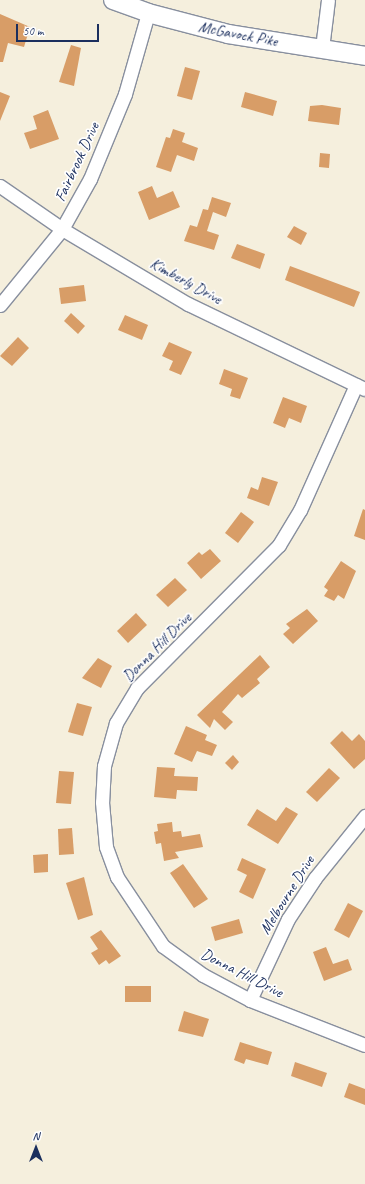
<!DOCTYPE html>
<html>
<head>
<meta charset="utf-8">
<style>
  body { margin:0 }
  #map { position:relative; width:365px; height:1184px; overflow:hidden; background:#f5efdd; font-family:Caveat,sans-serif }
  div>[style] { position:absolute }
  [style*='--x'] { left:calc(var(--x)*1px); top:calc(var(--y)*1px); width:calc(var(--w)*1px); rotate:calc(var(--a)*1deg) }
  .building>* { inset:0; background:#d89d67 }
  .roads { filter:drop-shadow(1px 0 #888f9e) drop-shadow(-1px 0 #888f9e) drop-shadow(0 1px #888f9e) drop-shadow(0 -1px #888f9e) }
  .street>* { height:13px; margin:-6.5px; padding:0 6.5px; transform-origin:6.5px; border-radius:6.5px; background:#fff }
  .secondary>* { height:18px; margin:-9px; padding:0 9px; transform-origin:9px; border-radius:9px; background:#fff }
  span { translate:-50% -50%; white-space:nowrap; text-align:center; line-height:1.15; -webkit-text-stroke:3.5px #fff; paint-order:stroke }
  .street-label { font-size:16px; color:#1b2f5e }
  .north { position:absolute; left:16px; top:1128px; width:40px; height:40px; -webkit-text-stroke:3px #fff; paint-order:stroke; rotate:0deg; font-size:11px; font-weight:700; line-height:16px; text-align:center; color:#1b2f5e }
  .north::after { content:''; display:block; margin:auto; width:14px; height:18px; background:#1b2f5e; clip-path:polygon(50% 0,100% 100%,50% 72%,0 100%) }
  .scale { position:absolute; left:16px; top:24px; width:83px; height:18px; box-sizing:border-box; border:2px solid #1b2f5e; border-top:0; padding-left:5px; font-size:12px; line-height:14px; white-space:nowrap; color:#1b2f5e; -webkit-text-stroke:3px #fff; paint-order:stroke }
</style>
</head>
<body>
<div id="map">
  <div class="building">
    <div style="clip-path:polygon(0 14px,30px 27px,24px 47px,8px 43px,3px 62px,0 62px)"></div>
    <div style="clip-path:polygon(71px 45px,81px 48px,74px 86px,59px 82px)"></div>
    <div style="clip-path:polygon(185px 67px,200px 71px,192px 100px,177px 96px)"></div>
    <div style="clip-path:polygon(0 92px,10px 96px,0 121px)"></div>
    <div style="clip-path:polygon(245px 92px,277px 101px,273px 116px,241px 107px)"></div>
    <div style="clip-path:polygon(322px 105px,341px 108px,339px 125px,308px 121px,310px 106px)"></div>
    <div style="clip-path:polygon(48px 110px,59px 139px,30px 149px,24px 133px,37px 129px,33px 116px)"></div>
    <div style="clip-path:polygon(173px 129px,185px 133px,182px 142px,198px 148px,194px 161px,177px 155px,171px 172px,156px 167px,166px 137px,170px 138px)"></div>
    <div style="clip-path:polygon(320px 153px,330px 154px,329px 168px,319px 167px)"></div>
    <div style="clip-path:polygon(152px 186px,157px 198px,173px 191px,180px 207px,149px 220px,138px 192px)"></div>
    <div style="clip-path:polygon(212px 197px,231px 203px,226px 217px,213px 212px,207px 231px,219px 235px,214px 250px,184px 241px,190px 225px,197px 227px,203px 209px,208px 210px)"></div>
    <div style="clip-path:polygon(294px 226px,307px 233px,301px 245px,287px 237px)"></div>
    <div style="clip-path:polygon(237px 244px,265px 254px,260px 269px,231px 258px)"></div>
    <div style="clip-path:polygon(290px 266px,360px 292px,354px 307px,285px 280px)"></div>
    <div style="clip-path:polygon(84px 285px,86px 301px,61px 304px,59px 288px)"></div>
    <div style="clip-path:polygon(71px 313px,85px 326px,78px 334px,64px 321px)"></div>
    <div style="clip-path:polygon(125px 315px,148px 325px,142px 340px,118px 330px)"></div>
    <div style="clip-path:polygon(18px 337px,29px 348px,12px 366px,0 356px)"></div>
    <div style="clip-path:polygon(169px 342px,192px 352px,181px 375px,169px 370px,173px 361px,162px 356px)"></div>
    <div style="clip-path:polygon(224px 369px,248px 378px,240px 399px,230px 396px,232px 389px,219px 384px)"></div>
    <div style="clip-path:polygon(283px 397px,307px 406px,301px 423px,289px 418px,285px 428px,273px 423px)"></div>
    <div style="clip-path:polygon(262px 477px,278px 482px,269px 506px,247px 498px,251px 487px,258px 490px)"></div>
    <div style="clip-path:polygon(363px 509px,365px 510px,365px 540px,354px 536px)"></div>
    <div style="clip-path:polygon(241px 512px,254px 522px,238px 543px,225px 533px)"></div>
    <div style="clip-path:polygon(210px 549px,221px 561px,201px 579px,187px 563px,199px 552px,202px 555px)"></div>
    <div style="clip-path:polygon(341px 561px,356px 571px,344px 599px,338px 595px,334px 601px,324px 596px,328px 590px,324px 587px)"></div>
    <div style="clip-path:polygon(175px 578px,187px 590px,168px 607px,156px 595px)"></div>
    <div style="clip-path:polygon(307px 609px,318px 621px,293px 644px,283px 634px,290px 628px,286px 624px)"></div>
    <div style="clip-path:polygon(136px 613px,147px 625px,128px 643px,117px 631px)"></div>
    <div style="clip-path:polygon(260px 655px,270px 667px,257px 679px,260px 683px,242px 698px,238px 694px,222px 712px,233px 722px,225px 730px,214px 719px,210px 728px,197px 715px)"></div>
    <div style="clip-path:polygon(98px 658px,112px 666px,101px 688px,82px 678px)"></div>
    <div style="clip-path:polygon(77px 703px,92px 707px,83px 736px,68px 732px)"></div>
    <div style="clip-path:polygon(186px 726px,207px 735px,205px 740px,217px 745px,212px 756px,197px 751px,192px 762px,174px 754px)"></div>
    <div style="clip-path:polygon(342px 731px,352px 741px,359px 734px,365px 741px,365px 759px,354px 769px,330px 743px)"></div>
    <div style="clip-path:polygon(233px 755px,239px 762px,232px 770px,225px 763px)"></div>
    <div style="clip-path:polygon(157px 767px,175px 768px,174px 776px,198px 777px,197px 791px,177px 790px,176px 799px,154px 797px)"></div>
    <div style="clip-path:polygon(329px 768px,340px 778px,317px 802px,306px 792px)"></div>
    <div style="clip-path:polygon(59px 771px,74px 772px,71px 804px,56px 803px)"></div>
    <div style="clip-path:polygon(286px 807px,298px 814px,278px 844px,247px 825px,257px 809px,276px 821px)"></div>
    <div style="clip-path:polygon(172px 822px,173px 832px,181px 831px,182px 837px,200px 834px,203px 847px,175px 852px,179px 858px,164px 861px,161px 843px,156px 844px,154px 832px,158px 831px,157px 824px)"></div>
    <div style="clip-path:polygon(72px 828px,74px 854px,59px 855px,58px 829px)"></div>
    <div style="clip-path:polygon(48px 854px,48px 872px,34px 873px,33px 855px)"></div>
    <div style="clip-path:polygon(242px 858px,266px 869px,253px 899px,239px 892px,247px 875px,237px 870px)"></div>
    <div style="clip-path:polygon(183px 864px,208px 899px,194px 908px,170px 873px)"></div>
    <div style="clip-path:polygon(84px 877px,93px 915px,78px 920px,66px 883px)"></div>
    <div style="clip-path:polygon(348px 903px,363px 911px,349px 938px,334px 930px)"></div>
    <div style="clip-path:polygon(239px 919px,243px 933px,215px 941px,211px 927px)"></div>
    <div style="clip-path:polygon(101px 930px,121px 956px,109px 964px,106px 960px,99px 965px,91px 953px,98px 949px,90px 937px)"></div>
    <div style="clip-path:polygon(326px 947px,333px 964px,348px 959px,352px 970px,324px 981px,313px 952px)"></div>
    <div style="clip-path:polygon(125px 986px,151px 986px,151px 1002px,125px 1002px)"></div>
    <div style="clip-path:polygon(184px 1011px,209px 1019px,203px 1037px,178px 1031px)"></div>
    <div style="clip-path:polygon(240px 1042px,272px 1052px,268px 1065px,246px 1059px,244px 1064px,234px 1060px)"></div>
    <div style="clip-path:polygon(295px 1062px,327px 1073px,322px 1087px,291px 1076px)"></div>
    <div style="clip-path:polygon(349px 1083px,365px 1089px,365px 1105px,344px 1097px)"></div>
  </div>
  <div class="roads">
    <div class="street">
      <div style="--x:322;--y:48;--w:48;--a:-82.9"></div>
      <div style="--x:0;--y:186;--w:75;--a:34.7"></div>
      <div style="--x:62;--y:229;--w:147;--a:30.8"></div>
      <div style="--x:188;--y:304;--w:196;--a:25.7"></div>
      <div style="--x:0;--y:305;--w:98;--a:-50.8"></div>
      <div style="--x:62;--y:229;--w:57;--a:-60.8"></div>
      <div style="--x:90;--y:179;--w:92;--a:-67.6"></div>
      <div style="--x:125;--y:94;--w:84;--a:-74.1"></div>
      <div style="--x:356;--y:385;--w:137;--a:114.1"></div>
      <div style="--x:300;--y:510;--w:41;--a:121"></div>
      <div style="--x:279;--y:545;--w:202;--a:134.8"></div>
      <div style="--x:137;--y:688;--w:41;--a:121"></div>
      <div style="--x:116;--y:723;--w:45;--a:105.6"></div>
      <div style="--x:104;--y:766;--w:36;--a:93"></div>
      <div style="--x:102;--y:802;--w:45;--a:84.9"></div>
      <div style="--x:106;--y:847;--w:32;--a:70"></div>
      <div style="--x:117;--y:877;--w:83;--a:56.3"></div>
      <div style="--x:163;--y:946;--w:49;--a:35.9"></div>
      <div style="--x:203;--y:975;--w:53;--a:28"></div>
      <div style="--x:250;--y:1000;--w:123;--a:21.4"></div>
      <div style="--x:250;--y:1000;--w:89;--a:-64.9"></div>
      <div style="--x:288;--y:919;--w:49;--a:-56.6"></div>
      <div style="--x:315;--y:878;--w:80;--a:-51.1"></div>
    </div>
    <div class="secondary">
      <div style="--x:113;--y:0;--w:37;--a:20"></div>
      <div style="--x:148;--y:13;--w:83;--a:14.7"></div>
      <div style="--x:228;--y:34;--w:139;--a:9.1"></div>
    </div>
  </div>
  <div class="street-label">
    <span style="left:238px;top:34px;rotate:11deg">McGavock Pike</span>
    <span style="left:77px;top:162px;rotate:-65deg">Fairbrook Drive</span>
    <span style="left:186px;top:281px;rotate:29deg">Kimberly Drive</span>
    <span style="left:157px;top:647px;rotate:-45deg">Donna Hill Drive</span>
    <span style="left:287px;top:895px;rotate:-58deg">Melbourne Drive</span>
    <span style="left:242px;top:973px;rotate:27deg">Donna Hill Drive</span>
  </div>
  <div class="north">N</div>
  <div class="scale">50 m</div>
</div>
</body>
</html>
